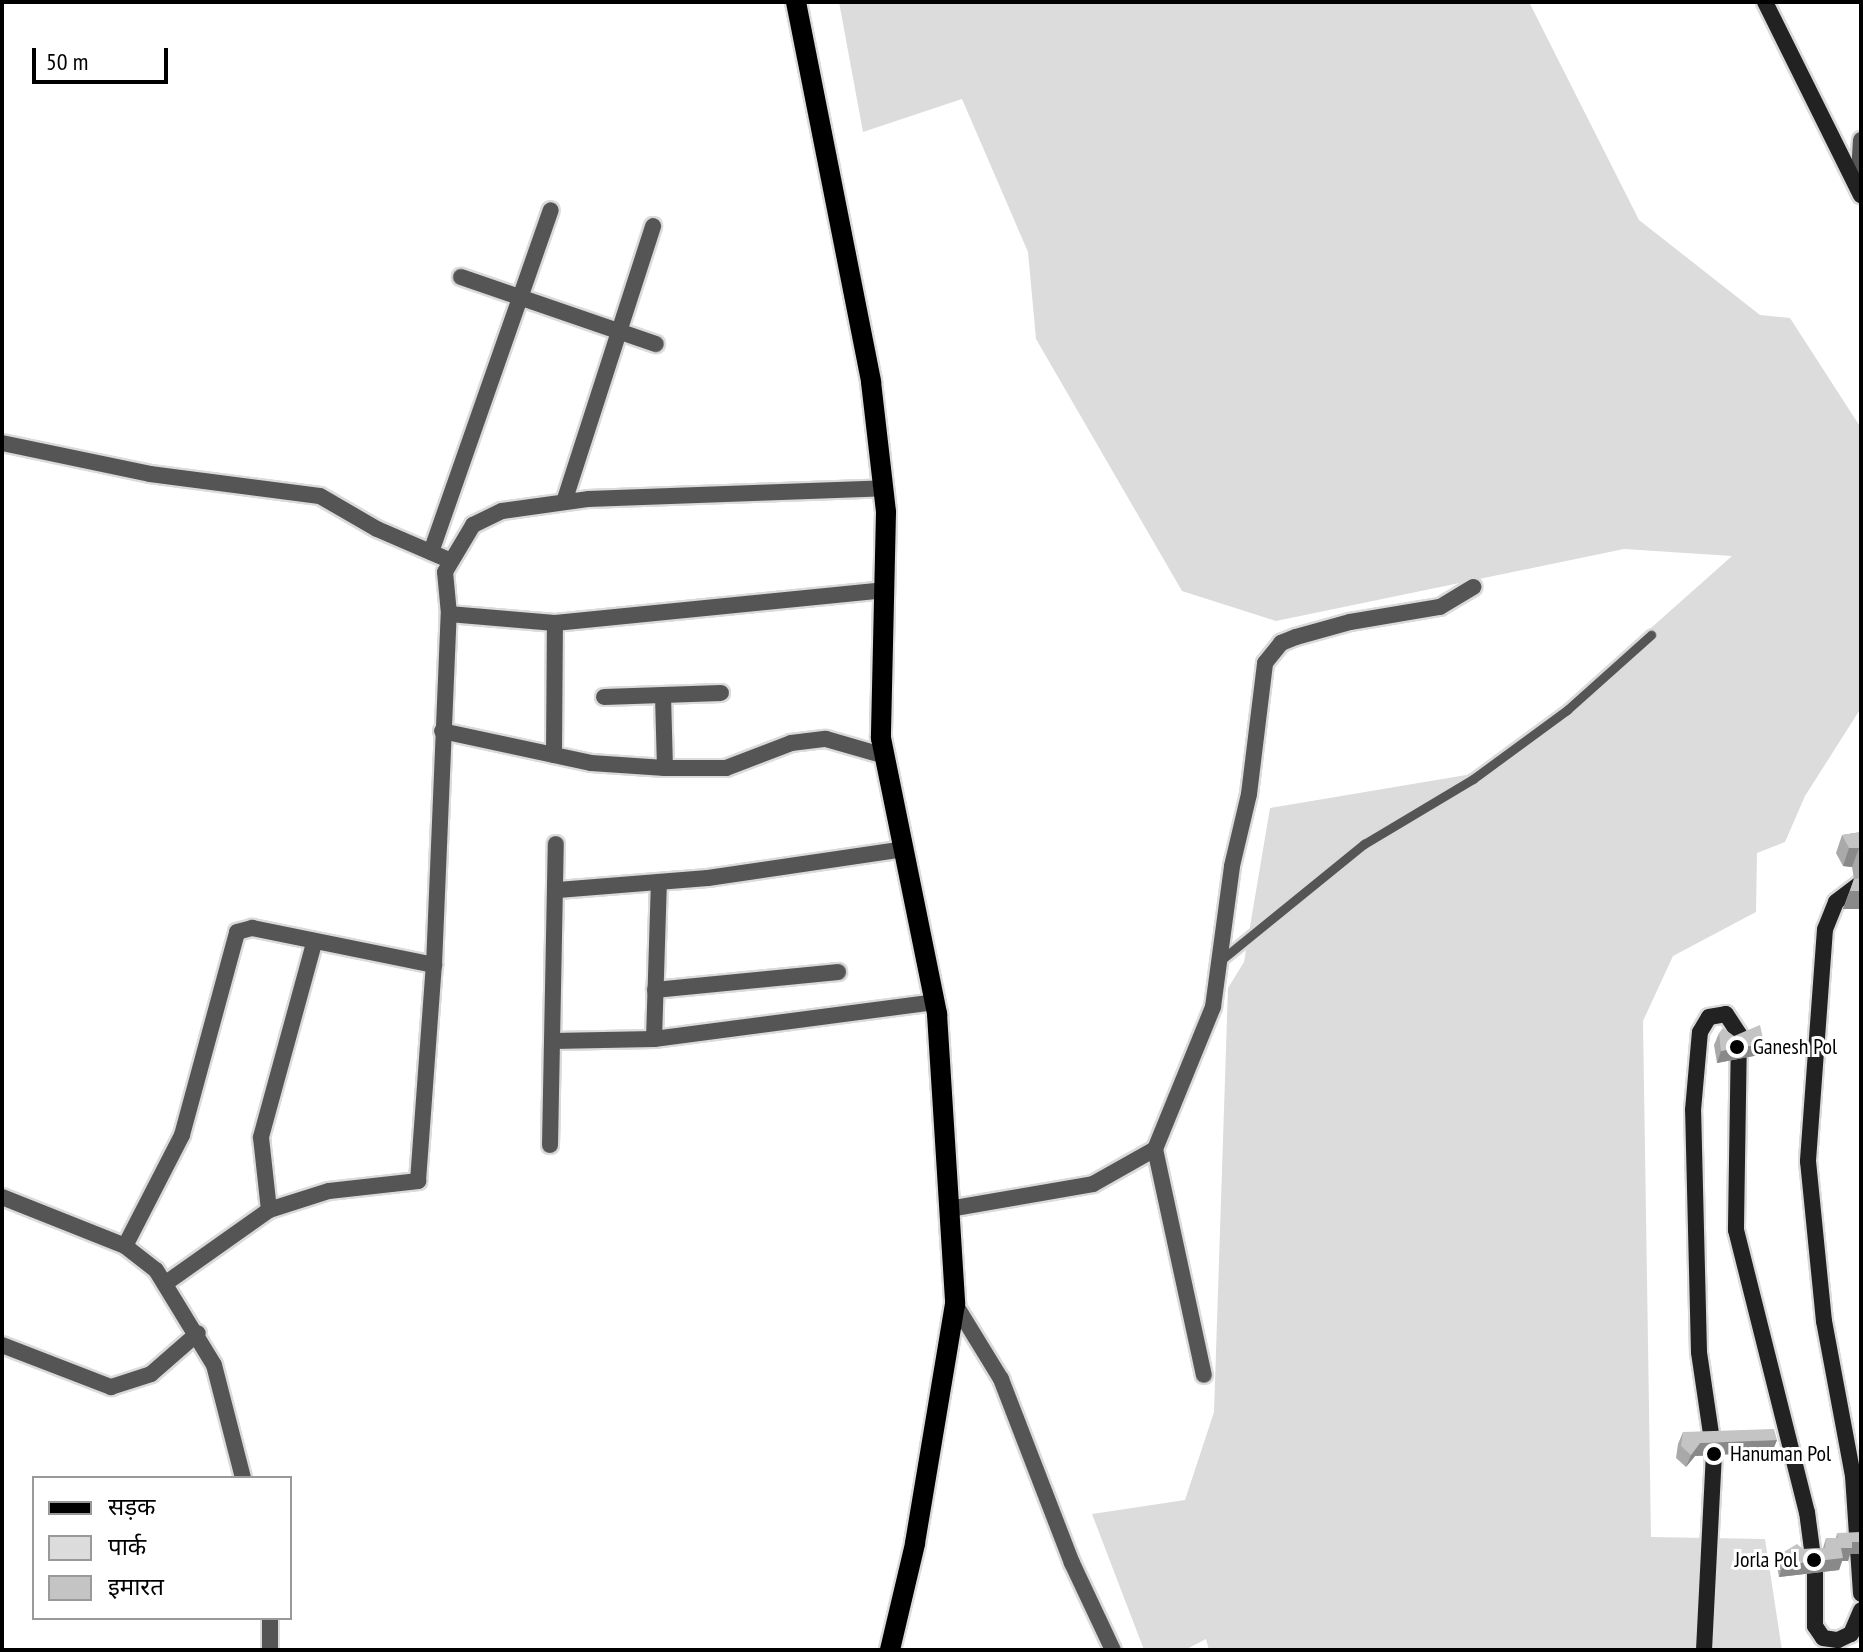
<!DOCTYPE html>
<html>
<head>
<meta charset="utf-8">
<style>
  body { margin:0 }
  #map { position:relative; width:1863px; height:1652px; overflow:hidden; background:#fff; font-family:"PT Sans Narrow","Noto Sans Devanagari",sans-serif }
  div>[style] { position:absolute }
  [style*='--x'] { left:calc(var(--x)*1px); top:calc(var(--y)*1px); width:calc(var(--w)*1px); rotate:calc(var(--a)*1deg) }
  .green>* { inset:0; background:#dcdcdc }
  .roads { filter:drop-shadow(2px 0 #dbdbdb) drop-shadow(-2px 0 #dbdbdb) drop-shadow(0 2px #dbdbdb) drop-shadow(0 -2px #dbdbdb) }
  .lane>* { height:9px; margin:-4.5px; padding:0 4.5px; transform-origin:4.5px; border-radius:4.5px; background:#555 }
  .street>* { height:16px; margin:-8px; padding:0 8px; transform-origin:8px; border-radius:8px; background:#555 }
  .secondary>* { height:16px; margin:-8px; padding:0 8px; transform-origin:8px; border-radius:8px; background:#222 }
  .primary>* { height:20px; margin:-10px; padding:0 10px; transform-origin:10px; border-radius:10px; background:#000 }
  .wall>* { inset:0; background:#a9a9a9 }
  .shaded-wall>* { inset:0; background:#898989 }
  .building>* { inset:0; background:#c4c4c4 }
  .dots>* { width:22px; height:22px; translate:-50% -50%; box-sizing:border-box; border:4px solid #fff; border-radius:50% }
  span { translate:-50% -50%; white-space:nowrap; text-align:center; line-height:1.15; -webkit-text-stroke:6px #fff; paint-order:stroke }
  .poi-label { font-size:22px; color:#000 }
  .left { translate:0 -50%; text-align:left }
  .right { translate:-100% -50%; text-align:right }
  .frame { position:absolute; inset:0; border:4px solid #000; pointer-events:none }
  .legend { position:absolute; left:32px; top:1476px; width:260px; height:144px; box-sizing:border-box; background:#fff; border:2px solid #999; margin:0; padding:10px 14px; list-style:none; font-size:24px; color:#000 }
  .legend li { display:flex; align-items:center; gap:16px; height:40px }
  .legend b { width:40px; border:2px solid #999 }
  .scale { position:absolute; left:32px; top:48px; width:136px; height:36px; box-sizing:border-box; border:4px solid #000; border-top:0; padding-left:10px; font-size:24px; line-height:28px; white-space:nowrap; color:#000; -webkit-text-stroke:6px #fff; paint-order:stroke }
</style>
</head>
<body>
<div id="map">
  <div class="green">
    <div style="clip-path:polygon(839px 2px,1529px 2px,1639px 220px,1760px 315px,1790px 318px,1861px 428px,1861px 708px,1805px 796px,1785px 842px,1757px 853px,1756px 912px,1673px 956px,1643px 1021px,1651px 1537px,1765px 1539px,1782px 1650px,1209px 1650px,1206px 1639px,1185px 1650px,1144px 1650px,1092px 1514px,1185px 1500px,1214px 1412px,1228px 988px,1244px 962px,1270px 808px,1490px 771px,1732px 556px,1624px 549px,1276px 621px,1182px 591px,1036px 339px,1028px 252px,962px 99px,863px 132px)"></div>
  </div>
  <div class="roads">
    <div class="lane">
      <div style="--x:1220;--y:961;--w:186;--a:-39.1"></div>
      <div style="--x:1364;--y:844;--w:127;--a:-30.8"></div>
      <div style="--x:1473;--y:779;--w:117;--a:-36.3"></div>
      <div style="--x:1567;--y:710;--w:113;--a:-41.8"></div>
    </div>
    <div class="street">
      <div style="--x:1858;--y:189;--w:49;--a:-86.5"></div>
      <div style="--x:461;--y:277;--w:206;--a:19"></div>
      <div style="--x:2;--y:443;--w:151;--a:11.8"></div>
      <div style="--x:150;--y:474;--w:171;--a:7.4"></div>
      <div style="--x:320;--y:496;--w:66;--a:30.1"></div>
      <div style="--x:377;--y:529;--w:78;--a:23.3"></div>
      <div style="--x:564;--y:502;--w:290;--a:-72.1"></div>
      <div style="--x:431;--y:552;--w:362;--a:-70.7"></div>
      <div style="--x:449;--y:614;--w:106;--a:4.9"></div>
      <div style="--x:555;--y:623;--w:330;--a:-5.7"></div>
      <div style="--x:663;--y:696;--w:72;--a:88.4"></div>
      <div style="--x:604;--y:697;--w:117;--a:-2"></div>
      <div style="--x:442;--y:731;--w:152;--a:12.1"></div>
      <div style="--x:591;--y:763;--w:74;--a:3.9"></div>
      <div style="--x:665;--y:768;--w:61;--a:0"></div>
      <div style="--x:726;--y:768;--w:70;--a:-21"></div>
      <div style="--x:791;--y:743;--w:35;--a:-7"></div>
      <div style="--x:826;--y:739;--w:61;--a:16.1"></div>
      <div style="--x:554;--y:755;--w:132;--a:-89.6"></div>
      <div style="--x:558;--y:890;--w:150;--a:-4.6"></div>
      <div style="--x:708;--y:878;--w:198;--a:-8.4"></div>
      <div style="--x:655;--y:990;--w:184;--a:-5.6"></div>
      <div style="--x:654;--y:1039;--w:157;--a:-88.2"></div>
      <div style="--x:553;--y:1041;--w:101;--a:-1.1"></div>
      <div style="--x:654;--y:1039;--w:283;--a:-7.5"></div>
      <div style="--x:550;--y:1145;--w:301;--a:-88.9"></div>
      <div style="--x:1155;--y:1149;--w:231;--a:77.8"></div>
      <div style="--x:2;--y:1197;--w:132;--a:21.7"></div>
      <div style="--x:125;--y:1246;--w:39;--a:38"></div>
      <div style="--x:156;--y:1270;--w:111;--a:58.6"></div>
      <div style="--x:214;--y:1365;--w:117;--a:75.6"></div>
      <div style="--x:949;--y:1209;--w:146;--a:-9.8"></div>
      <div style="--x:1093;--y:1184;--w:71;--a:-29.4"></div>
      <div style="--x:1155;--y:1149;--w:153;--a:-67.8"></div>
      <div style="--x:1213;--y:1007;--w:142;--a:-82.3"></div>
      <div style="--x:1232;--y:866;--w:74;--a:-76.7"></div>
      <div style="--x:1249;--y:794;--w:132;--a:-83"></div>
      <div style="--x:1265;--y:663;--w:26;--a:-51"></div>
      <div style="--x:1281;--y:643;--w:16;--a:-22"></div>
      <div style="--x:1296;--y:637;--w:56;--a:-15.5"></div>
      <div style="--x:1350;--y:622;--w:91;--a:-9.5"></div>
      <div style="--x:1440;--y:607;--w:39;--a:-31"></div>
      <div style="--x:269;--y:1210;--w:63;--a:-17.6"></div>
      <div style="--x:329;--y:1191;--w:90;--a:-6.4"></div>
      <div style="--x:418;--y:1181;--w:217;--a:-85.8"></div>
      <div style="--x:434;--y:965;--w:351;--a:-87.6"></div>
      <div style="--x:449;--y:614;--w:42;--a:-95.4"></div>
      <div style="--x:445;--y:572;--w:55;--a:-59.2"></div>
      <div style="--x:473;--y:525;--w:32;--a:-26"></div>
      <div style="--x:502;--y:511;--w:88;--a:-7.9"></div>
      <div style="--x:589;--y:499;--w:295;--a:-2.1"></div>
      <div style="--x:125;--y:1246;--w:125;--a:-62.8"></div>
      <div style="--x:182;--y:1135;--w:210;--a:-74.8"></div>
      <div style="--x:237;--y:932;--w:16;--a:-15"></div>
      <div style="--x:252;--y:928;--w:186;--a:11.5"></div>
      <div style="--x:166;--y:1283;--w:126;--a:-35.3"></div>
      <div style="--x:269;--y:1210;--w:73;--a:-96.3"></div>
      <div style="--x:261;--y:1137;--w:201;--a:-74.7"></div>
      <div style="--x:955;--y:1304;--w:88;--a:58.5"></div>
      <div style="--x:1001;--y:1379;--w:197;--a:68.9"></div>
      <div style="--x:1072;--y:1563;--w:96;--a:64.8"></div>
      <div style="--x:2;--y:1345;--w:117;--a:21.1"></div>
      <div style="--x:111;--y:1387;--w:42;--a:-18"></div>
      <div style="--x:151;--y:1374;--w:62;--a:-41.1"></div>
      <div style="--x:270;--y:1618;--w:32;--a:90"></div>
    </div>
    <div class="secondary">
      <div style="--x:1765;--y:2;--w:216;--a:63.6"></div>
      <div style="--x:1861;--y:883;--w:31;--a:143"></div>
      <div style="--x:1836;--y:902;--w:29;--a:112"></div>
      <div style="--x:1825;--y:929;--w:233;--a:94.2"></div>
      <div style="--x:1808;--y:1161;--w:161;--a:84.3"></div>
      <div style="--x:1824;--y:1321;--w:158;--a:79.4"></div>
      <div style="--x:1853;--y:1476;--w:118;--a:86.1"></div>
      <div style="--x:1704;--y:1650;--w:196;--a:-87.1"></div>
      <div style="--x:1714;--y:1454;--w:103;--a:-98.4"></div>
      <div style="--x:1699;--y:1352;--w:242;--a:-91.4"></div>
      <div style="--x:1693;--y:1110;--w:78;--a:-84.9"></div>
      <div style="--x:1700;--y:1032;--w:17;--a:-59"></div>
      <div style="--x:1709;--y:1017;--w:17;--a:-10"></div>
      <div style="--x:1726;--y:1014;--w:24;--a:57"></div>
      <div style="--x:1739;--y:1034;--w:196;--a:90.9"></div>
      <div style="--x:1736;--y:1230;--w:291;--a:75.9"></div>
      <div style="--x:1807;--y:1512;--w:61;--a:82.4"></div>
      <div style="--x:1815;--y:1572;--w:54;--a:90"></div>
      <div style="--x:1815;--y:1626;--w:14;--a:56"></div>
      <div style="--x:1823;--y:1638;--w:15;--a:8"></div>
      <div style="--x:1838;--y:1640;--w:14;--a:-25"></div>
      <div style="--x:1851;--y:1634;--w:26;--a:-67"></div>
    </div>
    <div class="primary">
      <div style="--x:796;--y:2;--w:387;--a:78.8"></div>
      <div style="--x:871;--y:382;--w:131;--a:83.4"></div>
      <div style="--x:886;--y:512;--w:226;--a:91.3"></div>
      <div style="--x:881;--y:738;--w:282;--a:78.5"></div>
      <div style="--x:937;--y:1014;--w:291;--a:86.4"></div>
      <div style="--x:955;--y:1304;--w:243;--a:99.5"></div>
      <div style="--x:915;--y:1544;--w:109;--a:103.3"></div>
    </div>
  </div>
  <div class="wall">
    <div style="clip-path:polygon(1861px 832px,1861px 909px,1843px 909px,1854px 879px,1852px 867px,1843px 866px,1836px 853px,1842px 835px)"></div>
    <div style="clip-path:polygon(1719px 1033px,1759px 1055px,1717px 1063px,1714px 1045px)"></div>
    <div style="clip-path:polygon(1683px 1432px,1777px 1440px,1772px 1452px,1695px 1456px,1686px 1467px,1676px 1458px,1678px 1444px)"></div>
    <div style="clip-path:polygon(1837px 1533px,1850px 1554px,1848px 1561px,1842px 1561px,1839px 1570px,1779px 1577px,1777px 1565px,1782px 1553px,1803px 1549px,1823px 1548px,1826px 1538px,1836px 1538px)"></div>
  </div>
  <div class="shaded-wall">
    <div style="clip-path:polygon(1849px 848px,1859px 848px,1852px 867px,1843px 866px)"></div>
    <div style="clip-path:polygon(1850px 891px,1861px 891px,1861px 909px,1843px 909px)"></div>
    <div style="clip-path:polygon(1764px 1043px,1759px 1055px,1717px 1063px,1721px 1051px)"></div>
    <div style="clip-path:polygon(1777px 1440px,1772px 1452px,1695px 1456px,1686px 1467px,1691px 1455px,1700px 1443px)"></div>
    <div style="clip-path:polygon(1852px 1542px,1861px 1542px,1861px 1554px,1850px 1554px,1848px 1561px,1842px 1561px,1839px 1570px,1779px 1577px,1783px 1565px,1841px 1548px)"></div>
  </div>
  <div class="building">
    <div style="clip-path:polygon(1861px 832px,1861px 863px,1859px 848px,1849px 848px,1842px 835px)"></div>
    <div style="clip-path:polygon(1861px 878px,1861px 891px,1850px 891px,1854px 879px)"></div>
    <div style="clip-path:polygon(1760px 1025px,1764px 1043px,1721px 1051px,1719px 1033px,1723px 1028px,1734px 1036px)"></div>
    <div style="clip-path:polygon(1774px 1429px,1777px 1440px,1700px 1443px,1691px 1455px,1681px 1446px,1683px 1432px)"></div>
    <div style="clip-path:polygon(1861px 1532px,1861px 1542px,1852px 1542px,1852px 1548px,1841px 1548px,1843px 1558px,1783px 1565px,1782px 1553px,1797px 1544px,1803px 1549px,1825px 1548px,1826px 1538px,1838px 1538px,1837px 1533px)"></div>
  </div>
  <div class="dots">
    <div style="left:1737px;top:1047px;background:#000"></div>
    <div style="left:1714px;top:1454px;background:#000"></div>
    <div style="left:1814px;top:1560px;background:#000"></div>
  </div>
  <div class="poi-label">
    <span class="left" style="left:1753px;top:1047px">Ganesh Pol</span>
    <span class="left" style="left:1730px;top:1454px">Hanuman Pol</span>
    <span class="right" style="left:1798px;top:1560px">Jorla Pol</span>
  </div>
  <div class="frame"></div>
  <ul class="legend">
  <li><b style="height:10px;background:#000"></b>सड़क</li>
  <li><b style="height:22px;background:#dcdcdc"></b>पार्क</li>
  <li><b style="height:22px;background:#c4c4c4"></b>इमारत</li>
  </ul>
  <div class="scale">50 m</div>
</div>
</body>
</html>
